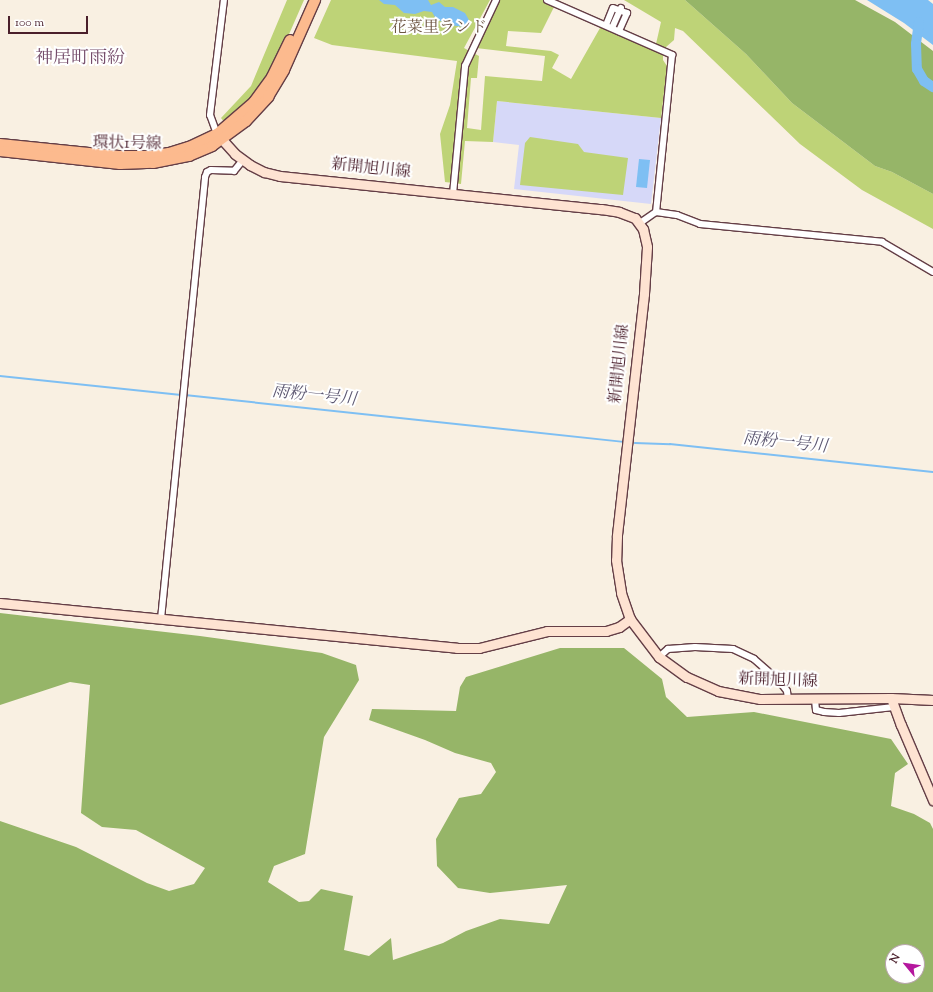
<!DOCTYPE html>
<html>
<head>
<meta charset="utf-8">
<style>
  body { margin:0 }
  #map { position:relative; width:933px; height:992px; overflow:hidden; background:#f9f0e2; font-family:"Sorts Mill Goudy","Noto Serif JP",serif }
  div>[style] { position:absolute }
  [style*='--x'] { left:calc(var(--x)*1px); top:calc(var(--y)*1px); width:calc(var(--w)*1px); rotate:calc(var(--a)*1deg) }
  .built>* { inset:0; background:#d6d8f8 }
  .green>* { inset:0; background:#bed377 }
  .forest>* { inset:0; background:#96b568 }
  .water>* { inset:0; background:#7ebff3 }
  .stream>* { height:1.5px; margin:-0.75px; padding:0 0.75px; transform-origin:0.75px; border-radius:0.75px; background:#7ebff3 }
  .river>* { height:10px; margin:-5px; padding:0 5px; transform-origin:5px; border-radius:5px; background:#7ebff3 }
  .roads { filter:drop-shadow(1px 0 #643e46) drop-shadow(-1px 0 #643e46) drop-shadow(0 1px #643e46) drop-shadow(0 -1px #643e46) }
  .street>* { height:6px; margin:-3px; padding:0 3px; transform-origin:3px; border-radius:3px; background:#fff }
  .secondary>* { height:9px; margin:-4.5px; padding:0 4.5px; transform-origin:4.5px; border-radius:4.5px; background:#fee3d2 }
  .primary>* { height:10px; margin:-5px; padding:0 5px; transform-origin:5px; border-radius:5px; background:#fcba8e }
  span { translate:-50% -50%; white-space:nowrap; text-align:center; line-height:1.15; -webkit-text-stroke:4px #fff; paint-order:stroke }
  .park-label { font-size:16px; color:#6d5542 }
  .street-label { font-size:16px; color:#4a1f2b }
  .water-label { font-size:17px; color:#5c5771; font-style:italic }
  .quarter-label { font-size:18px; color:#754c6a }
  .north { position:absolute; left:885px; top:944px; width:40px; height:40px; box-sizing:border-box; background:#fff; border:1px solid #b7a5aa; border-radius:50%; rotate:299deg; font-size:11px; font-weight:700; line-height:16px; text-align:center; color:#4a1f2b }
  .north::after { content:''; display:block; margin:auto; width:14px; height:18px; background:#b5179e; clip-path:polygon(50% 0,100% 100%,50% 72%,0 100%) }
  .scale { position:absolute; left:8px; top:16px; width:80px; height:18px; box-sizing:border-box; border:2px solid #4a1f2b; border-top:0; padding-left:5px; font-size:12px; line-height:14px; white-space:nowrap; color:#4a1f2b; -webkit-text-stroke:3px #fff; paint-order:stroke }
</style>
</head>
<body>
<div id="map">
  <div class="built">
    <div style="clip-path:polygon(497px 101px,661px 118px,651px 204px,514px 189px,519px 145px,493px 142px)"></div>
  </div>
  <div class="green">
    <div style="clip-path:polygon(287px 0,304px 0,276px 64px,251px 99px,225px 123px,221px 118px,251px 86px)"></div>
    <div style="clip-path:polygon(331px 0,490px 0,464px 48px,479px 56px,477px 78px,471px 78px,467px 128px,481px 130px,485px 76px,542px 81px,545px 56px,476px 48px,498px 0,543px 0,555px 5px,541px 33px,508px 31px,506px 46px,551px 51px,559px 55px,552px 68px,571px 79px,604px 21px,656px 44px,661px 22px,624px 0,685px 0,746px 54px,792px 103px,875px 166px,892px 172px,933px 194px,933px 229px,862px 190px,800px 144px,683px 31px,675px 28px,674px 40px,666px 47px,663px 55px,663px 60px,667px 66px,661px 118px,497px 101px,493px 142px,465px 141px,461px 184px,445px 182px,440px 134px,450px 105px,457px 61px,332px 45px,314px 38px)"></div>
    <div style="clip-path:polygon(530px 137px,578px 144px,584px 152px,628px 158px,623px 195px,520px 185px,525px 143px)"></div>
  </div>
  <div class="forest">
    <div style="clip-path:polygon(685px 0,855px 0,895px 22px,933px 51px,933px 194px,892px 172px,875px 166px,792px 103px,746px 54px)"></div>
    <div style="clip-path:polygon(evenodd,0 613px,200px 636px,322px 653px,356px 665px,359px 680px,324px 737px,305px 854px,274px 866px,268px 882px,299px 902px,309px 901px,321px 889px,353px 896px,344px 950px,369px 956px,391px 938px,393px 960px,443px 943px,466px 931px,500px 919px,549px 924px,567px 885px,490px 893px,458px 888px,437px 866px,436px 839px,459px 798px,481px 794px,496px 772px,491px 763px,455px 753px,425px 740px,369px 720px,372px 709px,456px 711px,460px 687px,466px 677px,560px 648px,624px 648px,662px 679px,666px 697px,687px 717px,754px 712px,891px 739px,908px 764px,895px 773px,891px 806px,914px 814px,930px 823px,933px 829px,933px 992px,0 992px,0 821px,76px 847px,147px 883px,169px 891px,194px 884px,205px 868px,136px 830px,102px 827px,81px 813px,90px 685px,70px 682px,0 705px,0 613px,893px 952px,917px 952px,917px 976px,893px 976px,893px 952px)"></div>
  </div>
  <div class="water">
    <div style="clip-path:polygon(379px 0,428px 0,431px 5px,439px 2px,445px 7px,453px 7px,465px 13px,469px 20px,465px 27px,449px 25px,436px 19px,432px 12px,424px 11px,415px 14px,404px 13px,395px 5px,384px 4px)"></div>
    <div style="clip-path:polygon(867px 0,928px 0,933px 4px,933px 45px,904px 23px)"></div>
    <div style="clip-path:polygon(639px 159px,650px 160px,647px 188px,636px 187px)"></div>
  </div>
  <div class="stream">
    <div style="--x:0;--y:376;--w:182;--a:6"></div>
    <div style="--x:185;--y:395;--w:443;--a:6.1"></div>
    <div style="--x:635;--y:443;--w:35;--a:2"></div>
    <div style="--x:670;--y:444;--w:264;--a:6.1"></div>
  </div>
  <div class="river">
    <div style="--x:919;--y:22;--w:22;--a:98"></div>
    <div style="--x:916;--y:44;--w:25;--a:88"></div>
    <div style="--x:917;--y:69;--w:14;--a:60"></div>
    <div style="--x:924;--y:81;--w:11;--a:34"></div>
  </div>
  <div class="roads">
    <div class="street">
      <div style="--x:547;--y:0;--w:137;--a:23.7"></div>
      <div style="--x:672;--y:55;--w:158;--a:95.8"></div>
      <div style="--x:606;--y:25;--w:18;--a:-68"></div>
      <div style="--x:613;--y:8;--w:15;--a:20"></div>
      <div style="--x:627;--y:13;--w:20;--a:114"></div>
      <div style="--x:612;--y:28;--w:22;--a:-66"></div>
      <div style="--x:217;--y:134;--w:20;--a:-110"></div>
      <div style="--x:210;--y:115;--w:116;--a:-83.1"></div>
      <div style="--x:453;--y:194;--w:129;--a:-84.6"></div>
      <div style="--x:465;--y:66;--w:73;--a:-64.8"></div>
      <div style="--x:640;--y:223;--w:19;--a:-35"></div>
      <div style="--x:656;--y:212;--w:21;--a:8"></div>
      <div style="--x:677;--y:215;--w:25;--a:21"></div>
      <div style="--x:700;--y:224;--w:183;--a:5.6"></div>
      <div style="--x:882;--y:242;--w:59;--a:30.5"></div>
      <div style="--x:161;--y:619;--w:444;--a:-84.3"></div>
      <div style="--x:205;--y:177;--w:5;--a:-68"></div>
      <div style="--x:207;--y:172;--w:4;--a:-27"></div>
      <div style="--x:211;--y:170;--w:23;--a:2"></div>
      <div style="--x:234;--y:171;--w:14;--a:-51"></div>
      <div style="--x:659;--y:657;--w:12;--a:-42"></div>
      <div style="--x:668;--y:649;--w:27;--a:-4"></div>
      <div style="--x:695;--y:647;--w:38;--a:3"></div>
      <div style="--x:733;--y:649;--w:23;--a:25"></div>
      <div style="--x:754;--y:659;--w:35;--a:41"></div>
      <div style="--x:780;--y:682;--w:11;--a:52"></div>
      <div style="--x:787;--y:691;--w:8;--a:83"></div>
      <div style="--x:815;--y:699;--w:11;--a:85"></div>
      <div style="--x:816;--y:710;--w:8;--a:14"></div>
      <div style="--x:824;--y:712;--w:15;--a:4"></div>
      <div style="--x:839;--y:713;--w:55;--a:-6.2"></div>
    </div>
    <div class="secondary">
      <div style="--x:218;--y:135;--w:25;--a:48"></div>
      <div style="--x:235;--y:154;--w:19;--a:36"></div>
      <div style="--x:250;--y:165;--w:16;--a:27"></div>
      <div style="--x:264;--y:172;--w:16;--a:14"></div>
      <div style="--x:280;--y:176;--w:323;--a:5.9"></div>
      <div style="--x:601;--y:209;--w:18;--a:9"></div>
      <div style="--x:619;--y:212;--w:17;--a:21"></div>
      <div style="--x:635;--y:218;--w:14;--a:54"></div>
      <div style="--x:643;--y:229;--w:18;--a:77"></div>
      <div style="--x:647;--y:247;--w:47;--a:93.7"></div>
      <div style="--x:644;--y:294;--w:244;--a:96.4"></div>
      <div style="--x:617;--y:536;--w:24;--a:92"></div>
      <div style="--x:616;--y:560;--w:33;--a:81"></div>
      <div style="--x:621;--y:593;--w:28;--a:71"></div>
      <div style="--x:630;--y:619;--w:48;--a:52.7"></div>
      <div style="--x:659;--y:657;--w:34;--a:36"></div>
      <div style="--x:687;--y:677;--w:34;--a:24"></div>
      <div style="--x:718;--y:691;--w:43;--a:10.8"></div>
      <div style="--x:760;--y:699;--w:131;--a:-0.4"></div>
      <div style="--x:891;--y:698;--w:42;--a:2.7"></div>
      <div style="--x:0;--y:603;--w:459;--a:5.6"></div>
      <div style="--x:457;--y:648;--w:22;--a:0"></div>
      <div style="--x:479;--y:648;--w:70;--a:-14"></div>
      <div style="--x:547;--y:631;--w:59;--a:0"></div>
      <div style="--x:606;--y:631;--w:14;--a:-17"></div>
      <div style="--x:619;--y:627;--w:14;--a:-36"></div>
      <div style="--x:891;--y:698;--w:29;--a:70"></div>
      <div style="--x:901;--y:725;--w:82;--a:66.9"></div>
    </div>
    <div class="primary">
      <div style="--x:0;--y:144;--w:119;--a:5.8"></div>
      <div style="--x:118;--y:156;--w:32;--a:0"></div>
      <div style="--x:150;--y:156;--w:19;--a:-9"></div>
      <div style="--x:169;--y:153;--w:21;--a:-17"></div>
      <div style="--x:189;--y:147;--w:31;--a:-25"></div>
      <div style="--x:217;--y:134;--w:49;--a:-40.9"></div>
      <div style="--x:254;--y:102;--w:31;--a:-54"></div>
      <div style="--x:272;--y:77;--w:41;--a:-64.1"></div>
      <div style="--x:0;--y:151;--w:121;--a:6.2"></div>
      <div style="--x:120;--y:164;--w:33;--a:-2"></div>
      <div style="--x:153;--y:163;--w:37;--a:-11"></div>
      <div style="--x:189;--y:156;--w:25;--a:-23"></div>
      <div style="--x:212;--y:146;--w:42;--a:-36.3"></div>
      <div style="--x:246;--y:121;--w:33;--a:-47"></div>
      <div style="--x:268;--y:97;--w:31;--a:-59"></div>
      <div style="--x:284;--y:70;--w:77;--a:-66.1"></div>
    </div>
  </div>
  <div class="park-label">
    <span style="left:439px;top:29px">花菜里ランド</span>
  </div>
  <div class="street-label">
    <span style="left:127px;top:145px;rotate:1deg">環状1号線</span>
    <span style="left:371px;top:170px;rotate:6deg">新開旭川線</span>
    <span style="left:621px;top:364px;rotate:-84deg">新開旭川線</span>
    <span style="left:778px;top:682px;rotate:2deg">新開旭川線</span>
  </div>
  <div class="water-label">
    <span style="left:314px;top:397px;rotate:6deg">雨粉一号川</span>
    <span style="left:785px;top:444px;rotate:6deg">雨粉一号川</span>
  </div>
  <div class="quarter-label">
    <span style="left:80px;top:59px">神居町雨紛</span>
  </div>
  <div class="north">N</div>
  <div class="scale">100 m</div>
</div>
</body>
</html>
